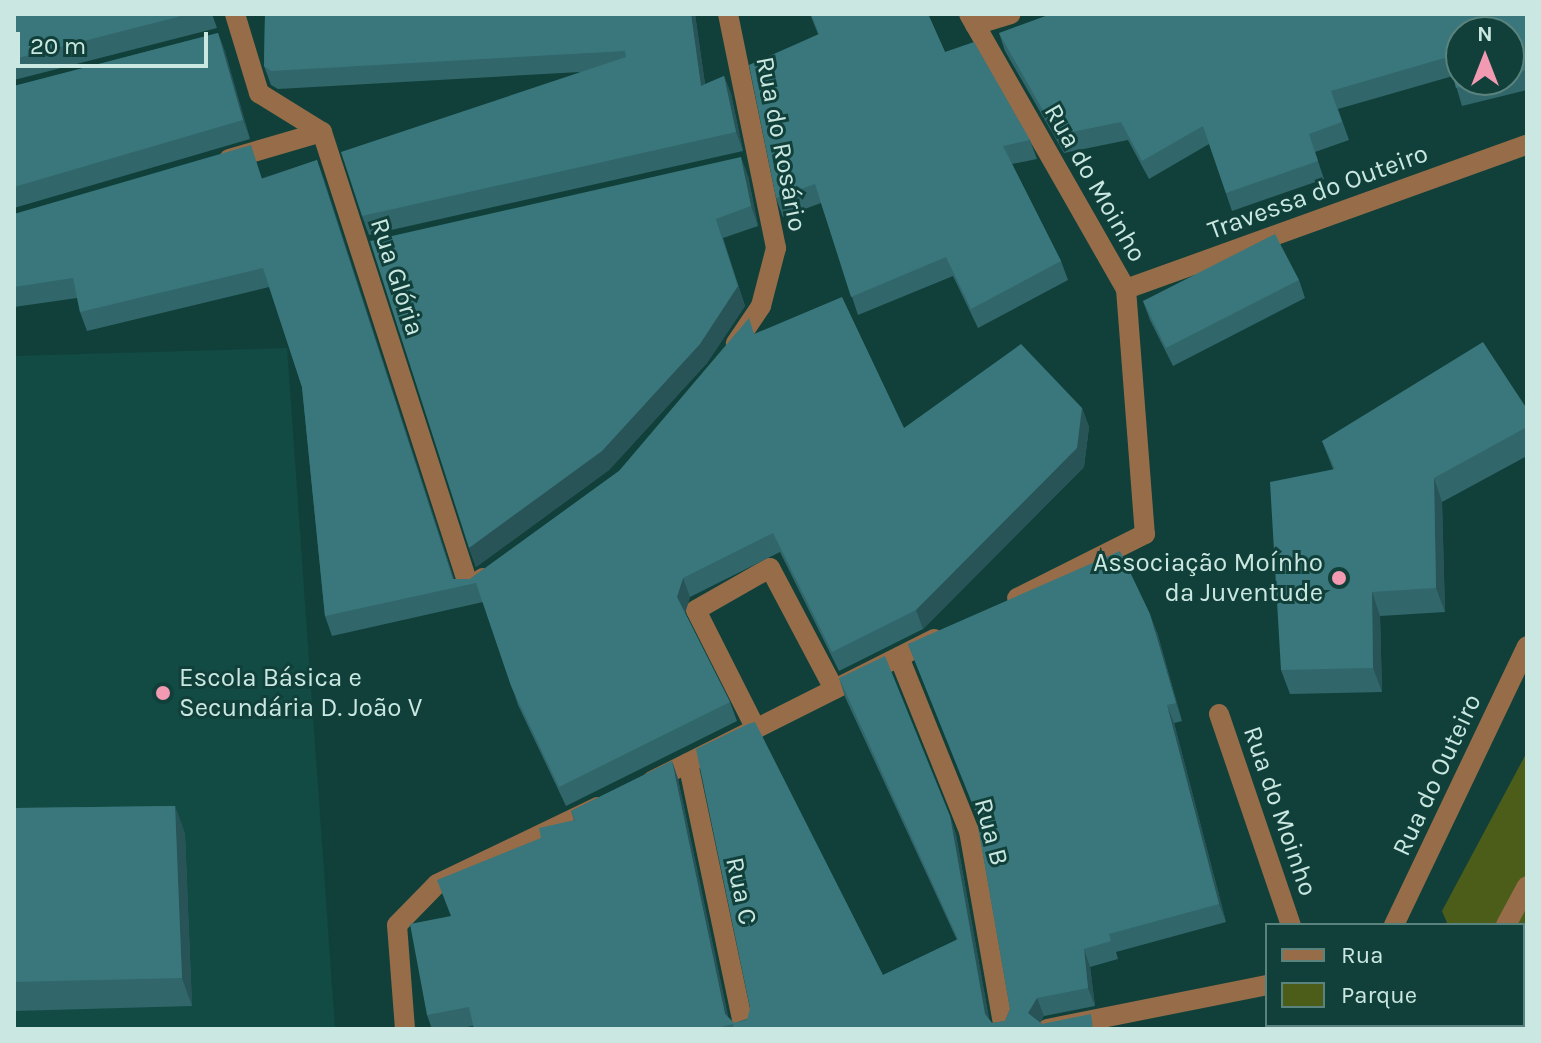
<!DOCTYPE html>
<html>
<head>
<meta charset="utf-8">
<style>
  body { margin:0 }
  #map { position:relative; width:1541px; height:1043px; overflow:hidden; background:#11403a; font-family:Karla,sans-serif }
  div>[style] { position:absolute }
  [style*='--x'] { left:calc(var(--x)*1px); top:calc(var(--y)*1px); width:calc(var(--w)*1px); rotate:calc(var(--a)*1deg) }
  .built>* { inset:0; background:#114b44 }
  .green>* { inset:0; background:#4c5d19 }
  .minor>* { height:20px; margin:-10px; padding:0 10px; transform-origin:10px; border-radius:10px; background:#966d48 }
  .wall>* { inset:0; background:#31666b }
  .shaded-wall>* { inset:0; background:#285357 }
  .building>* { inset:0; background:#39777c }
  .dots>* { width:22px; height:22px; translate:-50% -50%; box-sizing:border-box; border:4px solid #11403a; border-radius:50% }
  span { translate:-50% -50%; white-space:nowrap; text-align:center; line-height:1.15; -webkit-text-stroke:6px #11403a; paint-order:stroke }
  .street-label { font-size:26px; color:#cae7e1 }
  .poi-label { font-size:26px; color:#cae7e1 }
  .right { translate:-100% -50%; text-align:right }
  .left { translate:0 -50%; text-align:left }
  .frame { position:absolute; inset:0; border:16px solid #cae7e1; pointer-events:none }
  .legend { position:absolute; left:1265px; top:923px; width:260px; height:104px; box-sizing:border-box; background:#11403a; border:2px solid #5b837d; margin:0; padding:10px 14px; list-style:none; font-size:24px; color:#cae7e1 }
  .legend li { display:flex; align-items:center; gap:16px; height:40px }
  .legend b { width:40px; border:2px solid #5b837d }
  .north { position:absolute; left:1445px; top:16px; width:80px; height:80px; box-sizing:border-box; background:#11403a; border:2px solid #5b837d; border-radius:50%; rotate:0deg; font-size:22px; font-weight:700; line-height:32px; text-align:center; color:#cae7e1 }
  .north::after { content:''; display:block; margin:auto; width:28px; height:36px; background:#f19ab1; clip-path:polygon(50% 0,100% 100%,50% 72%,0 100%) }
  .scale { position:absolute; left:16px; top:32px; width:192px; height:36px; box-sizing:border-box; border:4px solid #cae7e1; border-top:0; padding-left:10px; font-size:24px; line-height:28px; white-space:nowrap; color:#cae7e1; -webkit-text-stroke:6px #11403a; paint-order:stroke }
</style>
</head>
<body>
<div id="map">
  <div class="built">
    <div style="clip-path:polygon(287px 348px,335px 1029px,14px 1029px,14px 356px)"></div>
  </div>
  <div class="green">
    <div style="clip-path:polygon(1527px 752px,1527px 1029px,1410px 1029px,1523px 1025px,1523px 925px,1448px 925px,1442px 911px)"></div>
  </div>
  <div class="minor">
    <div style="--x:235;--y:14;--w:83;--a:73.1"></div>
    <div style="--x:259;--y:93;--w:74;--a:31.8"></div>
    <div style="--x:322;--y:132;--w:479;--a:72.1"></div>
    <div style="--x:469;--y:588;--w:17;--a:-36"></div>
    <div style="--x:728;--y:14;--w:239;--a:78.4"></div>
    <div style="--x:776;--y:248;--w:60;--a:104.5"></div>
    <div style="--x:761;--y:306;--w:45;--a:124"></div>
    <div style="--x:969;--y:14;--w:317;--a:60.3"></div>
    <div style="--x:1126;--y:289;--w:246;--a:85.6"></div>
    <div style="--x:1145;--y:534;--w:143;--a:153.4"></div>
    <div style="--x:975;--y:25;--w:37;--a:-17"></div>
    <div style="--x:229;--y:159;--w:97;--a:-16.2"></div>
    <div style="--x:1126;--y:289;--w:426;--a:-19.8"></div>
    <div style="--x:899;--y:657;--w:188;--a:68.1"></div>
    <div style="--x:969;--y:831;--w:201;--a:80"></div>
    <div style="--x:1219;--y:714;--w:223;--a:71.2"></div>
    <div style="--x:756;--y:729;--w:133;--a:-116.8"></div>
    <div style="--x:696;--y:610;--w:85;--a:-29.6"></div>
    <div style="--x:770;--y:568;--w:137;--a:62.1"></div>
    <div style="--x:688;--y:763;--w:272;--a:78.1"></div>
    <div style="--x:652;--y:781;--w:316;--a:-26.7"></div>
    <div style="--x:1394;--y:925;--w:309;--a:-64.5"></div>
    <div style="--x:1506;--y:925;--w:44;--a:-61.7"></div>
    <div style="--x:1523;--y:940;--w:4;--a:0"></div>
    <div style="--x:405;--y:1029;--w:104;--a:-94.4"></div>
    <div style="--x:397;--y:925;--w:57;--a:-45.7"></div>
    <div style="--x:437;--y:884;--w:178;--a:-25.6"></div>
    <div style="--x:1047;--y:1029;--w:224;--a:-11.3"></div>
    <div style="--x:1360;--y:1029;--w:4;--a:-90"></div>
  </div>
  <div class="wall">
    <div style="clip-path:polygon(14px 14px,212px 14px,217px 28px,14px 80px)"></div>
    <div style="clip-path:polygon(265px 14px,695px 14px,705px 84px,724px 76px,731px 94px,743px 151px,369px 235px,362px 216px,580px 72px,278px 89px,271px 85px,264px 66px)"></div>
    <div style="clip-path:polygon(810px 14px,928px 14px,945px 52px,1030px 140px,1037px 159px,1012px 164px,1061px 261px,1068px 280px,978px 328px,953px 276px,858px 315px,821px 203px,783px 217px,776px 198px,818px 34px)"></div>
    <div style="clip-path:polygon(evenodd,1527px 14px,1527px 90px,1462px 106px,1453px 76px,1338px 109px,1349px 140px,1315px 152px,1324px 179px,1232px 211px,1209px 144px,1149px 179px,1128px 140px,1064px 153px,1005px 51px,999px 33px,1527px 14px,1509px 32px,1509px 80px,1461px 80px,1509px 32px)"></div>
    <div style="clip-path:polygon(218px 33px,225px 52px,250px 139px,14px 208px,14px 86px)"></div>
    <div style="clip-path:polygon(317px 160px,454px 579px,470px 579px,619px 471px,754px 334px,904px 428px,1082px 408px,1089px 427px,1084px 467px,923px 629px,839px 671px,780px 552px,690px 597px,685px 613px,730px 702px,737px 721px,566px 806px,518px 705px,483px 602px,332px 636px,325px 616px,302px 387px,269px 287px,87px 331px,80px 312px,77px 298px,14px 307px,14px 214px,263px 178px)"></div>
    <div style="clip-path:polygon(748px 176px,758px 226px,723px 238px,745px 306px,707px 363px,609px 470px,476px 567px,469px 548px)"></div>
    <div style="clip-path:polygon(1299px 280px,1305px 298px,1173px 366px,1150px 320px,1143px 301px)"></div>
    <div style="clip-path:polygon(1527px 409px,1527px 456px,1442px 502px,1445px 612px,1380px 616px,1382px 692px,1290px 694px,1281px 670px,1333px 469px,1322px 441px)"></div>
    <div style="clip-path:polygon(1157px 632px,1182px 721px,1174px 723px,1226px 922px,1116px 952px,1118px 959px,1090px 967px,1095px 1006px,1044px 1016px,1040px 1022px,1042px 1024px,1097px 1029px,474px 1029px,473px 1026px,455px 1029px,432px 1029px,427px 1015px,451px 916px,541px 838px,574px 820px,571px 811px,672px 761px,678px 779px,728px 1017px,734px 1023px,883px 975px,957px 940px,845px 697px,839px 678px,950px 816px,956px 835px,989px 1019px,992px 1023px,1005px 1021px,1010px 1009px,976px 813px,908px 644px)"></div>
    <div style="clip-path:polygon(175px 806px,185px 834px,192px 1006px,14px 1011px,14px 808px)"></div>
  </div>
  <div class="shaded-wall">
    <div style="clip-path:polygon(691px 14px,695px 14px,708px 105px,701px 86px)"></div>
    <div style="clip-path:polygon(218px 33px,225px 52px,250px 139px,243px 120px)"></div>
    <div style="clip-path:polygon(724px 76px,731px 94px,743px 151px,736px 132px)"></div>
    <div style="clip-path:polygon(741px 157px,748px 176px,758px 226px,751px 206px)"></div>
    <div style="clip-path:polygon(317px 160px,324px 179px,457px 588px,453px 579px)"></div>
    <div style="clip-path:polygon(716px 219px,745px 306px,707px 363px,609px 470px,476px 567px,469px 548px)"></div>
    <div style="clip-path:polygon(1082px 408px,1089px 427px,1084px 467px,923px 629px,916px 610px)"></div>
    <div style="clip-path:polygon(1434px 478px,1442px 502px,1445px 612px,1436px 588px)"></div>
    <div style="clip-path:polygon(683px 578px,690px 597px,684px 616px,677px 597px)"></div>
    <div style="clip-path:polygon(1372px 592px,1380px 616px,1382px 692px,1373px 668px)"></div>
    <div style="clip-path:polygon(1150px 614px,1157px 632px,1182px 721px,1176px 703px)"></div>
    <div style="clip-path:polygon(1167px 705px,1174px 723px,1226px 922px,1219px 904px)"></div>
    <div style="clip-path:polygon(672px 761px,678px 779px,730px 1025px,725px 1014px)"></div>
    <div style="clip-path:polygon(175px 806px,185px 834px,192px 1006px,182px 978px)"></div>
    <div style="clip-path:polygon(950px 816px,956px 835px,991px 1029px,985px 1014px)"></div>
    <div style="clip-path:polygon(1084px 949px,1090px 967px,1095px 1006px,1088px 988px)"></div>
    <div style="clip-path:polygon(1037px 998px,1044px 1016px,1035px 1029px,1028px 1013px)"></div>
  </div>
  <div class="building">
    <div style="clip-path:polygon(14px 14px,189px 14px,14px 59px)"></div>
    <div style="clip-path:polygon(265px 14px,691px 14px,701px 86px,724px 76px,736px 132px,362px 216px,341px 152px,626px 57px,625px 51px,271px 71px,264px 66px)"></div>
    <div style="clip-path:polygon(811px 14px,928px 14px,945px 52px,974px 42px,1030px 140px,1003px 146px,1061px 261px,971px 309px,946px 257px,851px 297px,815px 184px,776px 198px,749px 65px,819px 34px)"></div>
    <div style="clip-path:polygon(1051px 14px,1527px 14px,1527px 70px,1509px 75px,1509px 32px,1461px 32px,1461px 80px,1488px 80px,1456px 88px,1448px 57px,1331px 91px,1342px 122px,1309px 134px,1318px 161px,1226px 193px,1203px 126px,1142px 161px,1121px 122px,1057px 135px,999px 33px)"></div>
    <div style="clip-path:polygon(218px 33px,243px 120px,14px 187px,14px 86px)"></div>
    <div style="clip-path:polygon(251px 145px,262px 179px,317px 160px,453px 579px,470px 579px,619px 471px,749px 318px,754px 334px,842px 297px,904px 428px,1021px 344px,1082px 408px,1077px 448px,916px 610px,832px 652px,773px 533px,683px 578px,677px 597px,730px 702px,559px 787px,511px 686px,476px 583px,325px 616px,302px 387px,263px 268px,80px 312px,73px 278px,14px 287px,14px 214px)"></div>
    <div style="clip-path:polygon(741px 157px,751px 206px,716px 219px,738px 286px,700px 344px,602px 451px,469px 548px,370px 241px)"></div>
    <div style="clip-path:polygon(1275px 234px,1299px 280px,1166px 348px,1143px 301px)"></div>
    <div style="clip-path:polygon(1483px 342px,1527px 409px,1527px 427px,1434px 478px,1436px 588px,1372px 592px,1373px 668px,1281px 670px,1270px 482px,1335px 469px,1322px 441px)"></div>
    <div style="clip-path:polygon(1120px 551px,1150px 614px,1176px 703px,1167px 705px,1219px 904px,1109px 934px,1111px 941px,1084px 949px,1088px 988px,1037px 998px,1028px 1013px,1042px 1024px,1091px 1014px,1093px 1029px,734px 1029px,733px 1024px,712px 1029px,474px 1029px,469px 1007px,427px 1015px,410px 924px,451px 916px,437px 880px,541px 838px,539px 828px,575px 820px,571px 811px,672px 761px,725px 1014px,734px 1023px,747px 1020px,750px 1008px,696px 749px,748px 724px,755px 722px,883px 975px,958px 939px,839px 678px,885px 656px,950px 816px,985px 1014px,992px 1023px,1005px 1021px,1010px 1009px,975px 810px,908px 644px)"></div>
    <div style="clip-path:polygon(175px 806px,182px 978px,14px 982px,14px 808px)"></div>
  </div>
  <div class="dots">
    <div style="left:1339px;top:578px;background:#f19ab1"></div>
    <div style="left:163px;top:693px;background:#f19ab1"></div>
  </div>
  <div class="street-label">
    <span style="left:781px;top:144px;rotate:79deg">Rua do Rosário</span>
    <span style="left:1095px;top:183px;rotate:60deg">Rua do Moinho</span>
    <span style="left:1318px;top:192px;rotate:-20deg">Travessa do Outeiro</span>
    <span style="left:397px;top:277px;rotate:72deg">Rua Glória</span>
    <span style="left:1437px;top:775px;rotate:-65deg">Rua do Outeiro</span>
    <span style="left:1280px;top:811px;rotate:71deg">Rua do Moinho</span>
    <span style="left:991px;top:832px;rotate:75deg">Rua B</span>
    <span style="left:741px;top:891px;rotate:78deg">Rua C</span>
  </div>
  <div class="poi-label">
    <span class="right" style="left:1323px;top:578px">Associação Moínho<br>da Juventude</span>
    <span class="left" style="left:179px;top:693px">Escola Básica e<br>Secundária D. João V</span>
  </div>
  <div class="frame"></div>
  <ul class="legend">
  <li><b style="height:10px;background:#966d48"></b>Rua</li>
  <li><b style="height:22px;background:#4c5d19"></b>Parque</li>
  </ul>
  <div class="north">N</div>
  <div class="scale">20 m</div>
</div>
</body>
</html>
